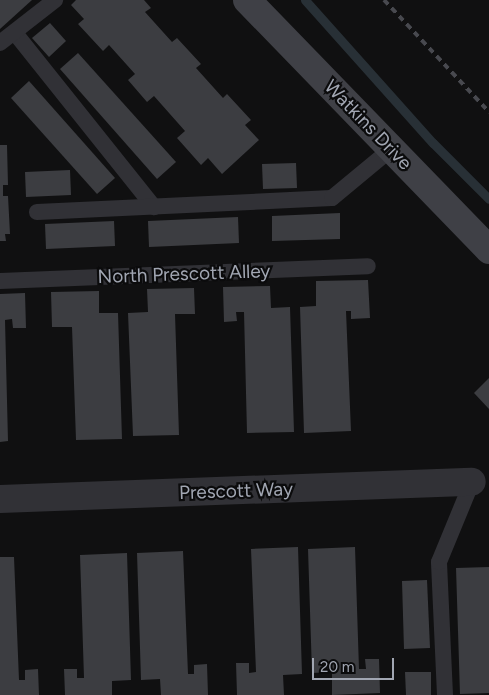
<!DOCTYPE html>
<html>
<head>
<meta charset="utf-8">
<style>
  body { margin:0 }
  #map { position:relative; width:489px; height:695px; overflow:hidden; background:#101011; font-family:Figtree,sans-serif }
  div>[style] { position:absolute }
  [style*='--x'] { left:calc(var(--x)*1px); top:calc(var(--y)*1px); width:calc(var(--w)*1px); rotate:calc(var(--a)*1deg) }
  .stream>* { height:9px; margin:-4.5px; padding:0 4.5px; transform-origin:4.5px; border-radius:4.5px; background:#283036 }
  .building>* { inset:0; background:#3c3d41 }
  .lane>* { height:16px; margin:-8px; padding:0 8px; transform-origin:8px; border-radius:8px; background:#313136 }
  .street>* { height:28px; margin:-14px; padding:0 14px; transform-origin:14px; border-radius:14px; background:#313136 }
  .secondary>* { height:28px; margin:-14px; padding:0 14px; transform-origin:14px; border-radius:14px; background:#3f4046 }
  .rail>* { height:4px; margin-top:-2px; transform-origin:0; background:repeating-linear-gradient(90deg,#48494f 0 6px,transparent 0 11px) }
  span { translate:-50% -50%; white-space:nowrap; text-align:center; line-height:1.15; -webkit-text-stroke:4.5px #0b0b0c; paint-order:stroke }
  .street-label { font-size:19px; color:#a1a6b2 }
  .scale { position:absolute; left:312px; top:658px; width:82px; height:22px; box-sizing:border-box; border:2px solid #a1a6b2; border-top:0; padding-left:6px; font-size:15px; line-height:18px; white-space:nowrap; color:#a1a6b2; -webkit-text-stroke:4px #0b0b0c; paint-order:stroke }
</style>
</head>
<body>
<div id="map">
  <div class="stream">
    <div style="--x:305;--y:0;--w:192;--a:48.2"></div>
    <div style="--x:433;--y:143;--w:79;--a:45"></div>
  </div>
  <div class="building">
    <div style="clip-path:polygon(0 0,32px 0,0 29px)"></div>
    <div style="clip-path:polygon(76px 0,144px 0,151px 8px,145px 12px,172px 42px,177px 38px,201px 64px,196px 68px,223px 98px,227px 94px,251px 120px,245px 125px,259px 140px,222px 174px,208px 158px,201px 165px,177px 138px,185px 131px,154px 96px,147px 102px,128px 80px,135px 74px,109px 45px,103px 51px,78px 24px,84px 19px,71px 5px)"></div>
    <div style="clip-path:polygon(50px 23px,66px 41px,49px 57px,32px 38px)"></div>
    <div style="clip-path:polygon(78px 53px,176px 162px,157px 179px,60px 69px)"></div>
    <div style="clip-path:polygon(29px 81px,115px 178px,97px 194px,11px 98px)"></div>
    <div style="clip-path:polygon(0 145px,7px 145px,8px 185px,3px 185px,3px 196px,8px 196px,10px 234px,5px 234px,6px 241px,0 241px)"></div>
    <div style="clip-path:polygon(296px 163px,297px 188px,263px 189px,262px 164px)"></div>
    <div style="clip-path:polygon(70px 170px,71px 195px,26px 197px,25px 172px)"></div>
    <div style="clip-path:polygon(340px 213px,340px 239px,272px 241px,272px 216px)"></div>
    <div style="clip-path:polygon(238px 217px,239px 243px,149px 247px,148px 221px)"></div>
    <div style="clip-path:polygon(114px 221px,115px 246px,46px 249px,45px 224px)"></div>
    <div style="clip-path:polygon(368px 280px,370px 318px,351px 319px,351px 311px,346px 311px,351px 431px,304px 433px,300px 307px,316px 306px,316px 281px)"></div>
    <div style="clip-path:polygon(270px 286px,271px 308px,290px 307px,294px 432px,247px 433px,244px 312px,236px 312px,237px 321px,224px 322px,223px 287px)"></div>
    <div style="clip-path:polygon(194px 288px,195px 314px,175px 314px,179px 435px,133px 436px,128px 313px,148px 312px,147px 289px)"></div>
    <div style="clip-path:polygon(99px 291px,99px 313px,118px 313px,122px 439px,76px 440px,72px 327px,52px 327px,51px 292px)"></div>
    <div style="clip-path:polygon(25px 293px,26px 328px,13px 328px,12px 319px,5px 320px,8px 441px,0 442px,0 294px)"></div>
    <div style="clip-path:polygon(489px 378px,489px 409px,474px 393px)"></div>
    <div style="clip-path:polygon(298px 547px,302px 674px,283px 675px,284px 695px,237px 695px,236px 663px,249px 663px,249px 673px,256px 672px,251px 549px)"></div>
    <div style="clip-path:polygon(355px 547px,359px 669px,366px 669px,365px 659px,379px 659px,380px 693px,332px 695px,332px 672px,312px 673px,308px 549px)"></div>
    <div style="clip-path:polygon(183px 551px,188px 674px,194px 674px,194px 665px,207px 664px,208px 695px,161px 695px,160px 679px,141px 680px,137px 553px)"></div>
    <div style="clip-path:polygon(127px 553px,131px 680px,112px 681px,112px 695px,65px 695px,64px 669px,77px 669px,77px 678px,84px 678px,80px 555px)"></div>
    <div style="clip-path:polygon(0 557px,14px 557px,19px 680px,25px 680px,25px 670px,38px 669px,39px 695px,0 695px)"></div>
    <div style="clip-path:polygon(489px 567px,489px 693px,460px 694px,456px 568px)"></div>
    <div style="clip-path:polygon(427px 580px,430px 648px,404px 649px,402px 581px)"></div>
    <div style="clip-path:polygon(405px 672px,431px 672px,431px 695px,406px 695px)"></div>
  </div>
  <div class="lane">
    <div style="--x:15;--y:33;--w:223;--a:51.4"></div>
    <div style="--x:0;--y:43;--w:70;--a:-38"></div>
    <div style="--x:37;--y:212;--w:295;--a:-2.7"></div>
    <div style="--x:332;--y:198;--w:77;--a:-39.7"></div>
    <div style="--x:0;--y:281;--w:368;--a:-2.3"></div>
    <div style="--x:445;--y:695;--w:133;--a:-92.6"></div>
    <div style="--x:439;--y:562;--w:87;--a:-67.6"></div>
  </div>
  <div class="street">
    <div style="--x:0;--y:499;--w:472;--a:-2.1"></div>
  </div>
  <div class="secondary">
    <div style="--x:247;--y:0;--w:348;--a:45.9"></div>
  </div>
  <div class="rail">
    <div style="--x:384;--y:0;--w:154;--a:46.8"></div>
  </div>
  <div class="street-label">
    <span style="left:368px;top:125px;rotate:46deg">Watkins Drive</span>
    <span style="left:184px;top:274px;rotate:-2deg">North Prescott Alley</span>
    <span style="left:236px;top:491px;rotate:-2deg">Prescott Way</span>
  </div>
  <div class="scale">20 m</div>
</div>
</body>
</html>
